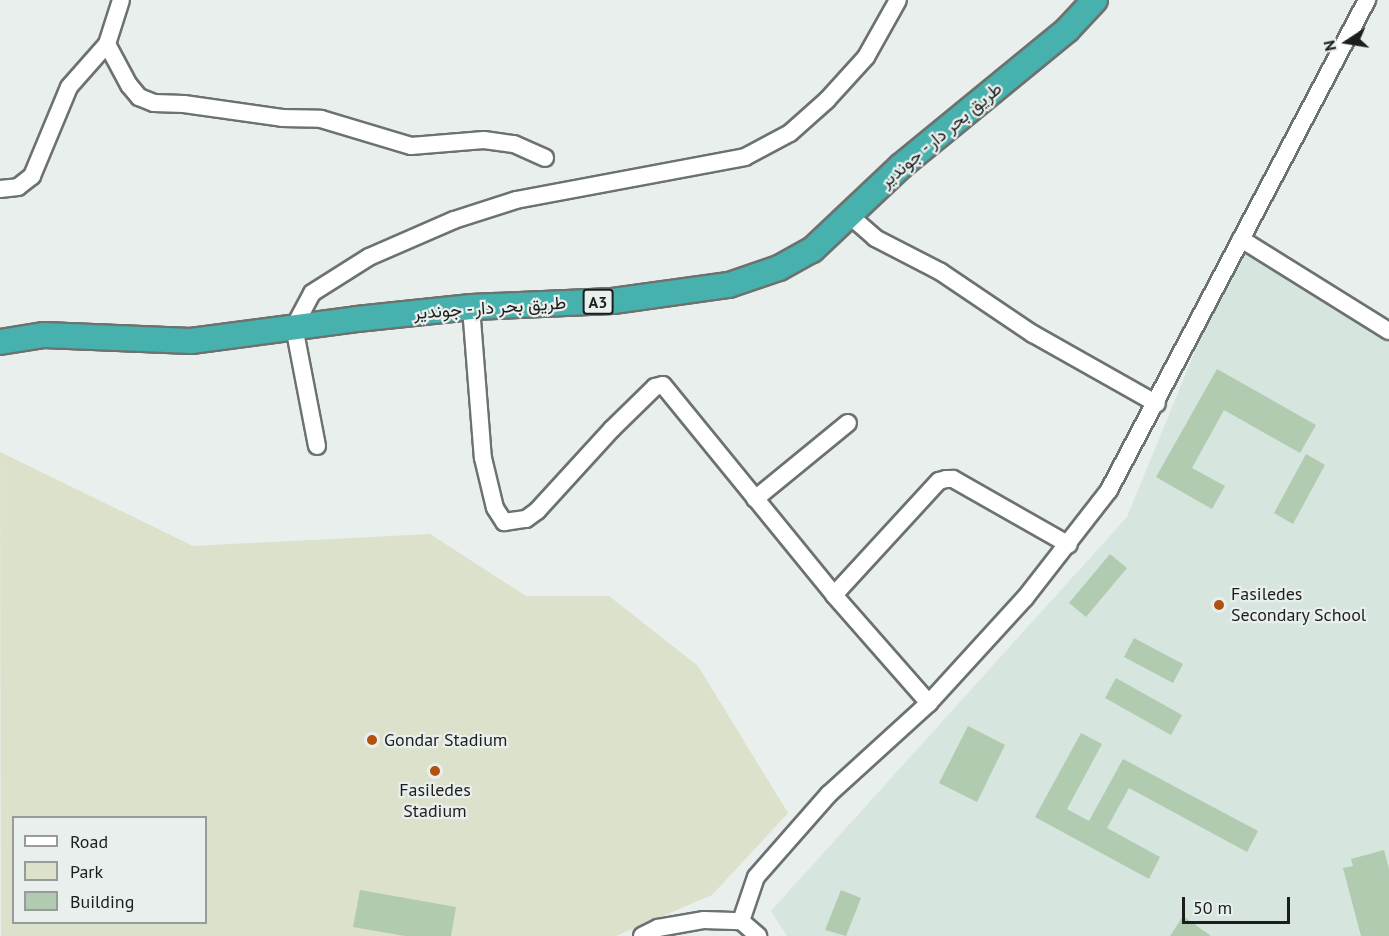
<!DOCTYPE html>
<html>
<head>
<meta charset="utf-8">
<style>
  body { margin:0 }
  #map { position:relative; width:1389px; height:936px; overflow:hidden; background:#e9efec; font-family:"PT Sans",Vazirmatn,sans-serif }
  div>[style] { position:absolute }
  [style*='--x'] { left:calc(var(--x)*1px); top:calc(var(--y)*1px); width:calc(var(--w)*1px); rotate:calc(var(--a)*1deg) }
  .built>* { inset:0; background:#d6e5de }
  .green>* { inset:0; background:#dbe1ca }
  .building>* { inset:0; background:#b1cbb0 }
  .roads { filter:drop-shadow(2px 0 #6c7270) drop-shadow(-2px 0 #6c7270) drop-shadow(0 2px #6c7270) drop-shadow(0 -2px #6c7270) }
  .minor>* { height:16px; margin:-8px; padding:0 8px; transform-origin:8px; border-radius:8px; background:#fff }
  .highway>* { height:24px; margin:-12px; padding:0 12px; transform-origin:12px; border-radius:12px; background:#47b1ad }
  .dots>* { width:16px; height:16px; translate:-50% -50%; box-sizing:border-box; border:3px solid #e9efec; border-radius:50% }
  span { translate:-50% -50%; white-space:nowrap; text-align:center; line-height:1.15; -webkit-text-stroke:4.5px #e9efec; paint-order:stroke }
  .shield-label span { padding:2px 4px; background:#e9efec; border:2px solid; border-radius:4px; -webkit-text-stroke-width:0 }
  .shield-label { font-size:16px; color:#1c1e1d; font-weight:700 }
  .street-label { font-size:18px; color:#1c1e1d }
  .poi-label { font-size:18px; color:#1c1e1d }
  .left { translate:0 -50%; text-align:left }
  .legend { position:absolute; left:12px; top:816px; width:195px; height:108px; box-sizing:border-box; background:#e9efec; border:2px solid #979b99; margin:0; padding:8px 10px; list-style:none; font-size:18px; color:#1c1e1d }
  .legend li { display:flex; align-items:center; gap:12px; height:30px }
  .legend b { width:30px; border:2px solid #979b99 }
  .north { position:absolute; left:1317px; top:12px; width:60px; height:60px; -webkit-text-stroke:4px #e9efec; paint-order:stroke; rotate:258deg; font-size:16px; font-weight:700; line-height:24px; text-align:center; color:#1c1e1d }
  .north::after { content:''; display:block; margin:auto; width:21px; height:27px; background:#1c1e1d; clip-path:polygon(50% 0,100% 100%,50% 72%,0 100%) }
  .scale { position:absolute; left:1182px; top:897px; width:108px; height:27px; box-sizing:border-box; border:3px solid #1c1e1d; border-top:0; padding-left:8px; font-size:18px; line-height:21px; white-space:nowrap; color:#1c1e1d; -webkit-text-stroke:4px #e9efec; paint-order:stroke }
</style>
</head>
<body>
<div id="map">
  <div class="built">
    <div style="clip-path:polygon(1241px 239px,1389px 336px,1389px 936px,787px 936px,771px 911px,1127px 517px)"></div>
  </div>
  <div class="green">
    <div style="clip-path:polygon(evenodd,0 452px,193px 546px,430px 534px,526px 596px,609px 596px,698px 666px,788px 813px,712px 895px,616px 936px,1px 936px,0 452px,14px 818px,206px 818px,206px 922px,14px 922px,14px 818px)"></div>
  </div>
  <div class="building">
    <div style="clip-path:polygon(1217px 369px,1316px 425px,1300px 453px,1224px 410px,1192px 468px,1225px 486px,1212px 509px,1156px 477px)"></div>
    <div style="clip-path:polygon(1306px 454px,1325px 465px,1293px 524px,1274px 513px)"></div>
    <div style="clip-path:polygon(1110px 554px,1127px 568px,1086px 617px,1069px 603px)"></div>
    <div style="clip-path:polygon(1134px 638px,1183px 664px,1173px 683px,1124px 657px)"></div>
    <div style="clip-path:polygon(1116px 678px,1182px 715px,1171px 735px,1105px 698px)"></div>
    <div style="clip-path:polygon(968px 726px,1005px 745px,977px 802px,939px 783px)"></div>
    <div style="clip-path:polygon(1081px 733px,1102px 744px,1067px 809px,1089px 821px,1123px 759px,1258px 831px,1247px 852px,1129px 788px,1107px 828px,1160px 857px,1149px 879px,1035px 817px)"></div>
    <div style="clip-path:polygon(1384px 850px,1389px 869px,1389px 936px,1361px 936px,1343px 868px,1353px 866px,1351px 859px)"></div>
    <div style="clip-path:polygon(360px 890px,456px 907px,451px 936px,405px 936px,353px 927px)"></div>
    <div style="clip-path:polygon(841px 890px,861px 898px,846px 936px,825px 930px)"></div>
    <div style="clip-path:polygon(1183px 916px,1211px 936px,1170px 936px)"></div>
  </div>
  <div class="roads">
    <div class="minor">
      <div style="--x:107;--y:44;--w:47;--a:61.8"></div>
      <div style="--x:129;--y:85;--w:16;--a:50"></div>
      <div style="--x:139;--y:97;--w:16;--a:22"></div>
      <div style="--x:154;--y:103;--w:30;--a:2"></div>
      <div style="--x:184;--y:104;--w:99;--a:8.1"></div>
      <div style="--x:282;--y:118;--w:39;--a:1"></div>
      <div style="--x:321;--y:119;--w:94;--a:16.7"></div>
      <div style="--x:411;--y:146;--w:73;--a:-4.7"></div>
      <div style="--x:484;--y:140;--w:30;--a:8"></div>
      <div style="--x:514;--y:144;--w:34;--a:24"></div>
      <div style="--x:0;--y:189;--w:18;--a:-6"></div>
      <div style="--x:18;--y:187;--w:18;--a:-38"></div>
      <div style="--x:32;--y:176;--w:96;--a:-67.4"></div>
      <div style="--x:69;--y:87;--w:57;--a:-48.5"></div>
      <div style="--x:107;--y:44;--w:46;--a:-72.3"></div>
      <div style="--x:849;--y:215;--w:35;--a:41"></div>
      <div style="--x:875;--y:238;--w:74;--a:27.3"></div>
      <div style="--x:941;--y:272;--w:111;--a:34"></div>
      <div style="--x:1033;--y:334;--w:142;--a:29.4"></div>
      <div style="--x:1241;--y:239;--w:174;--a:31.9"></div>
      <div style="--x:471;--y:307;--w:151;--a:85.5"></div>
      <div style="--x:483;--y:458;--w:51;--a:76.5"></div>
      <div style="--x:495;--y:508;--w:17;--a:57"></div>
      <div style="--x:504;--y:522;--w:22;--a:-8"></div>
      <div style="--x:526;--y:519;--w:14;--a:-36"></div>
      <div style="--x:537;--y:511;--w:111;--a:-47.6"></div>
      <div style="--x:612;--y:429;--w:60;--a:-44.3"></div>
      <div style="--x:655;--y:387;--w:8;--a:-14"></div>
      <div style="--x:663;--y:385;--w:271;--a:50.8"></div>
      <div style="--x:834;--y:595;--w:144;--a:48.7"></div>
      <div style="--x:317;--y:446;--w:121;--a:-100.9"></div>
      <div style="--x:294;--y:327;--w:38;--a:-62"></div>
      <div style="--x:312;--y:293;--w:67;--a:-32.3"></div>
      <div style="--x:369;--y:257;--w:93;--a:-23.5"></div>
      <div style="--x:454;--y:220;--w:65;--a:-17.9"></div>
      <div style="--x:516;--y:200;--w:233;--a:-10.6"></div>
      <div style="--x:745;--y:157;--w:51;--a:-28.1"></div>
      <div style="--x:790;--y:133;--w:50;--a:-41.7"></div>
      <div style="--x:827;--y:100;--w:58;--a:-47.8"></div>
      <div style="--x:866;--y:57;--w:65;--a:-60.7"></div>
      <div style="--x:755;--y:499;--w:120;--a:-39.3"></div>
      <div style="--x:834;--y:595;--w:155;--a:-47.4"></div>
      <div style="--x:939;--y:481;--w:7;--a:-16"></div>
      <div style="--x:946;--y:479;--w:7;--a:0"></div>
      <div style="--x:953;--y:479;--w:133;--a:29.6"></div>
      <div style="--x:741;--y:921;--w:46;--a:-71.2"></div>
      <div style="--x:756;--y:877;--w:111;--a:-48.7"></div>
      <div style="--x:829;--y:794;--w:135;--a:-42.3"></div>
      <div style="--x:929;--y:703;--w:142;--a:-47.6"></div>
      <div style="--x:1025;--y:598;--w:137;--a:-52.1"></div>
      <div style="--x:1109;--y:490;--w:554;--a:-62.23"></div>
      <div style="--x:741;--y:921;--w:23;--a:41"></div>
      <div style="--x:642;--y:936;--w:18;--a:-27"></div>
      <div style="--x:658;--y:928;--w:47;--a:-9.9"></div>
      <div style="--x:704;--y:920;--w:37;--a:2"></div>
    </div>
    <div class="highway">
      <div style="--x:0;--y:342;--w:45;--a:-9"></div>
      <div style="--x:44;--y:335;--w:147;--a:2.3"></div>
      <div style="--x:191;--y:341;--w:167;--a:-7.5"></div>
      <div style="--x:357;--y:319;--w:115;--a:-6"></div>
      <div style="--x:471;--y:307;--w:142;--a:-2.4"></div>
      <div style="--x:613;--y:301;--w:117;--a:-7.9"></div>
      <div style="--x:729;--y:285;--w:53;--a:-18.8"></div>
      <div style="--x:779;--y:268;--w:38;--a:-29"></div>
      <div style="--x:812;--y:250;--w:122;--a:-43.3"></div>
      <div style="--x:901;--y:166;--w:215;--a:-39.3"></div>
      <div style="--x:1067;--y:30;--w:41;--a:-47"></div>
    </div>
  </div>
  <div class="dots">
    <div style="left:1219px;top:605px;background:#b25010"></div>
    <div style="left:372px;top:740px;background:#b25010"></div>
    <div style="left:435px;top:771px;background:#b25010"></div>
  </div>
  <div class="shield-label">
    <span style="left:598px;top:302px">A3</span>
  </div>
  <div class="street-label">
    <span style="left:941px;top:135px;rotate:-40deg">طريق بحر دار - جوندير</span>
    <span style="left:490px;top:308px;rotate:-4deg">طريق بحر دار - جوندير</span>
  </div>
  <div class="poi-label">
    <span class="left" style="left:1231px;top:605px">Fasiledes<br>Secondary School</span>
    <span class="left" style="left:384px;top:740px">Gondar Stadium</span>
    <span style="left:435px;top:801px">Fasiledes<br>Stadium</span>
  </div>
  <ul class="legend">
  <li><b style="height:8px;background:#fff"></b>Road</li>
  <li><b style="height:16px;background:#dbe1ca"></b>Park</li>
  <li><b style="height:16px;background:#b1cbb0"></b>Building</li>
  </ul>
  <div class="north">N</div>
  <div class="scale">50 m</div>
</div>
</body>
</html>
